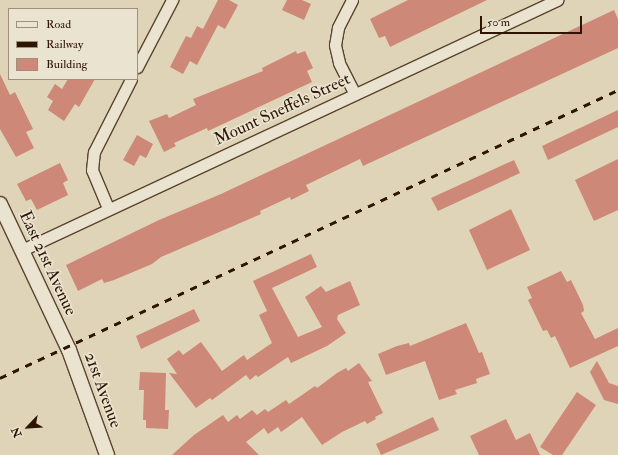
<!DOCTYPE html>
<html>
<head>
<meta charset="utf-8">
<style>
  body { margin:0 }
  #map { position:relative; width:618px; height:455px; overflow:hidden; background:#dfd4b7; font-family:"IM FELL Double Pica",serif }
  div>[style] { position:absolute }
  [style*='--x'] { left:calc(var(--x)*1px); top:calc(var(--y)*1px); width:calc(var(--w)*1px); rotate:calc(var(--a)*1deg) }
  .building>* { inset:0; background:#cd8877 }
  .roads { filter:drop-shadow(1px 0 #5a442f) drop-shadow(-1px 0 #5a442f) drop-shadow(0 1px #5a442f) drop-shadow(0 -1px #5a442f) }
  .minor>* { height:11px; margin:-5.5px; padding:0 5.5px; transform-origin:5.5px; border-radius:5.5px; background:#eae3d0 }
  .tertiary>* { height:14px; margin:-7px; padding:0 7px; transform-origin:7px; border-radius:7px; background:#eae3d0 }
  .rail>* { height:3px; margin-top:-1.5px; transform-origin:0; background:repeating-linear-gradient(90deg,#2e1402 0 7px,transparent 0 14px) }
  span { translate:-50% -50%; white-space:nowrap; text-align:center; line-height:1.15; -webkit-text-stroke:3.5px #eae3d0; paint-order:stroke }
  .street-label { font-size:17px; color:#2e1402 }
  .legend { position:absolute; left:8px; top:8px; width:130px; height:72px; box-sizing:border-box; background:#eae3d0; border:1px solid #9f907e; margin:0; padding:5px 7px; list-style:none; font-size:12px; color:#2e1402 }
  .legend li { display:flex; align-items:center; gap:8px; height:20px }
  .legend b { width:20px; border:1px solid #9f907e }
  .north { position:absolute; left:8px; top:407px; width:40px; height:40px; -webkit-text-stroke:3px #eae3d0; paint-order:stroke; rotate:245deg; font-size:11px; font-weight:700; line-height:16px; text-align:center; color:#2e1402 }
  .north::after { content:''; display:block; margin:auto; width:14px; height:18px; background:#2e1402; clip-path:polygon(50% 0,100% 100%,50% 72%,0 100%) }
  .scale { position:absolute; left:480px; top:16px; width:102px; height:18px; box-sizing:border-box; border:2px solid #2e1402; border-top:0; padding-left:5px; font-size:12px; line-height:14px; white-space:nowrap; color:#2e1402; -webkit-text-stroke:3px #eae3d0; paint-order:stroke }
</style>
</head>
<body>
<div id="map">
  <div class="building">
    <div style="clip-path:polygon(218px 0,229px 0,238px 5px,225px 29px,218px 25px,197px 65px,190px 61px,183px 74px,170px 67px,186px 36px,191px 38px,197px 26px,203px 29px)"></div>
    <div style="clip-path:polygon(287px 0,302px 0,311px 4px,304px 20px,282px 10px)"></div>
    <div style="clip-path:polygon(408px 0,487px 0,390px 47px,385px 36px,379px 38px,370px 19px)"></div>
    <div style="clip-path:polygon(614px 10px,618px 19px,618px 48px,363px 166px,360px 159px,306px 185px,309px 191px,291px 200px,290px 197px,260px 211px,261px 214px,161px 257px,152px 264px,114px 280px,104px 283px,102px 279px,78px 291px,66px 265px,159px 220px,221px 194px)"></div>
    <div style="clip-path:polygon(296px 51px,297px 54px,305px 51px,313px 68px,307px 71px,312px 82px,208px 131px,207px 128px,174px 143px,176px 146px,164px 152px,149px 121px,167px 114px,169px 118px,196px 105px,193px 99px,263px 71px,262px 68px)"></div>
    <div style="clip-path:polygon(0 74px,10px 95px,15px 92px,33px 129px,26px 132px,34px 148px,16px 157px,0 129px)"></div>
    <div style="clip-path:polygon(68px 79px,95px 79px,79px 107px,75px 104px,64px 121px,48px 110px,53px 101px,47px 97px,55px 84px,62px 89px)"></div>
    <div style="clip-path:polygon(618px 110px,618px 127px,548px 160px,542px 146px)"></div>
    <div style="clip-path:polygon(137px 135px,153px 144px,146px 158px,140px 155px,134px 166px,123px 160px)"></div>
    <div style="clip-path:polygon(618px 159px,618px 210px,594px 221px,575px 180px)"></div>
    <div style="clip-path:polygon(514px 160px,520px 173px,438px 211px,431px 198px)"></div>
    <div style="clip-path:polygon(60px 163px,68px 180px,63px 183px,68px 195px,37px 210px,31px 199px,26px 201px,17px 184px)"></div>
    <div style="clip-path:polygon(511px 209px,530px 250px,487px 270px,469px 230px)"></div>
    <div style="clip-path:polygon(311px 254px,317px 267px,272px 288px,298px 337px,322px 327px,305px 297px,321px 286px,326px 292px,350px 281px,360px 305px,338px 315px,337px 319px,346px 333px,327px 346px,291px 363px,288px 357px,258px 377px,256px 375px,250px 380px,246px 375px,212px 400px,210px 398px,196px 408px,169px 373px,177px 374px,167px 359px,179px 350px,183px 355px,201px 342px,222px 371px,244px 355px,247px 360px,272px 343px,259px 315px,267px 311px,253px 281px)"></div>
    <div style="clip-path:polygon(561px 271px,567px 282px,571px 280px,583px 305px,584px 311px,581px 313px,595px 339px,618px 328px,618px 346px,570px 368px,555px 336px,551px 338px,547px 330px,543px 331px,528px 300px,532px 298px,527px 287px)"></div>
    <div style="clip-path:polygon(194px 309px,200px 321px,141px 349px,136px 336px)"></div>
    <div style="clip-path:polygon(466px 323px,479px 353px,482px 352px,490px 374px,476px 379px,477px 383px,455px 390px,457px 394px,439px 400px,425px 361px,386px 375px,378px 354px,397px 346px,409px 343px,410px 346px)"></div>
    <div style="clip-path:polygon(597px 361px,609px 383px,618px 386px,618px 404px,604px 400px,590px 372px)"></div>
    <div style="clip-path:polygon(359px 363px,372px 381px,368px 382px,383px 413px,375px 417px,376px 419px,367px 424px,365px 421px,342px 432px,322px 445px,302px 417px,281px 432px,278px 427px,268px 434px,264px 428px,246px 442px,259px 455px,172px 455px,194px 435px,223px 415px,228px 422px,237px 415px,240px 419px,252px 410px,257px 415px,265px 409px,268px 412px,286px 400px,289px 404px,315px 386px,317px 388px,337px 373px,346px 368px,348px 371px)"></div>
    <div style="clip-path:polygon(140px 372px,166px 373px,165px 410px,169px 410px,168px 429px,146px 428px,146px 420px,143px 420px,144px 390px,139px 390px)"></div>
    <div style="clip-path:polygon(577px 392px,596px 405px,562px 455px,553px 455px,540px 447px)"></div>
    <div style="clip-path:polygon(433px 417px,439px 430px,381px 455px,376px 444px)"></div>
    <div style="clip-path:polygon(506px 419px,516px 440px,530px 433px,540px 455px,479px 455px,470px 436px)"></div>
  </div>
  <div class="roads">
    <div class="minor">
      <div style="--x:352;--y:0;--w:31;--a:117"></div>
      <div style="--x:338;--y:28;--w:17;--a:100"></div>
      <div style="--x:335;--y:45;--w:18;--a:77"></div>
      <div style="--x:339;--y:63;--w:35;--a:63"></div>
      <div style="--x:137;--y:67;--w:76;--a:-62.4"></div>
      <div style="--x:108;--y:208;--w:41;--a:-112.8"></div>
      <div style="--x:92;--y:170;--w:18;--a:-84"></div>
      <div style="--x:94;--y:152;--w:82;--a:-63.1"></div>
      <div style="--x:22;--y:250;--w:591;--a:-25.05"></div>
    </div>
    <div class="tertiary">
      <div style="--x:0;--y:204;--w:161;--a:64.7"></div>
      <div style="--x:69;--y:350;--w:112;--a:70.1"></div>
    </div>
  </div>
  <div class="rail">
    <div style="--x:0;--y:378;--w:682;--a:-24.99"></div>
  </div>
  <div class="street-label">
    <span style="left:282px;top:109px;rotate:-25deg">Mount Sneffels Street</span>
    <span style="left:48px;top:263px;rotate:65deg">East 21st Avenue</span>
    <span style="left:103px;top:390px;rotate:70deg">21st Avenue</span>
  </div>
  <ul class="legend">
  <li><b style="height:5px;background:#eae3d0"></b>Road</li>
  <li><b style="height:5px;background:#2e1402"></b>Railway</li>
  <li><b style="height:11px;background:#cd8877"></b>Building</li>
  </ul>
  <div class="north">N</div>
  <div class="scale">50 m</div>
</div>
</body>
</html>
